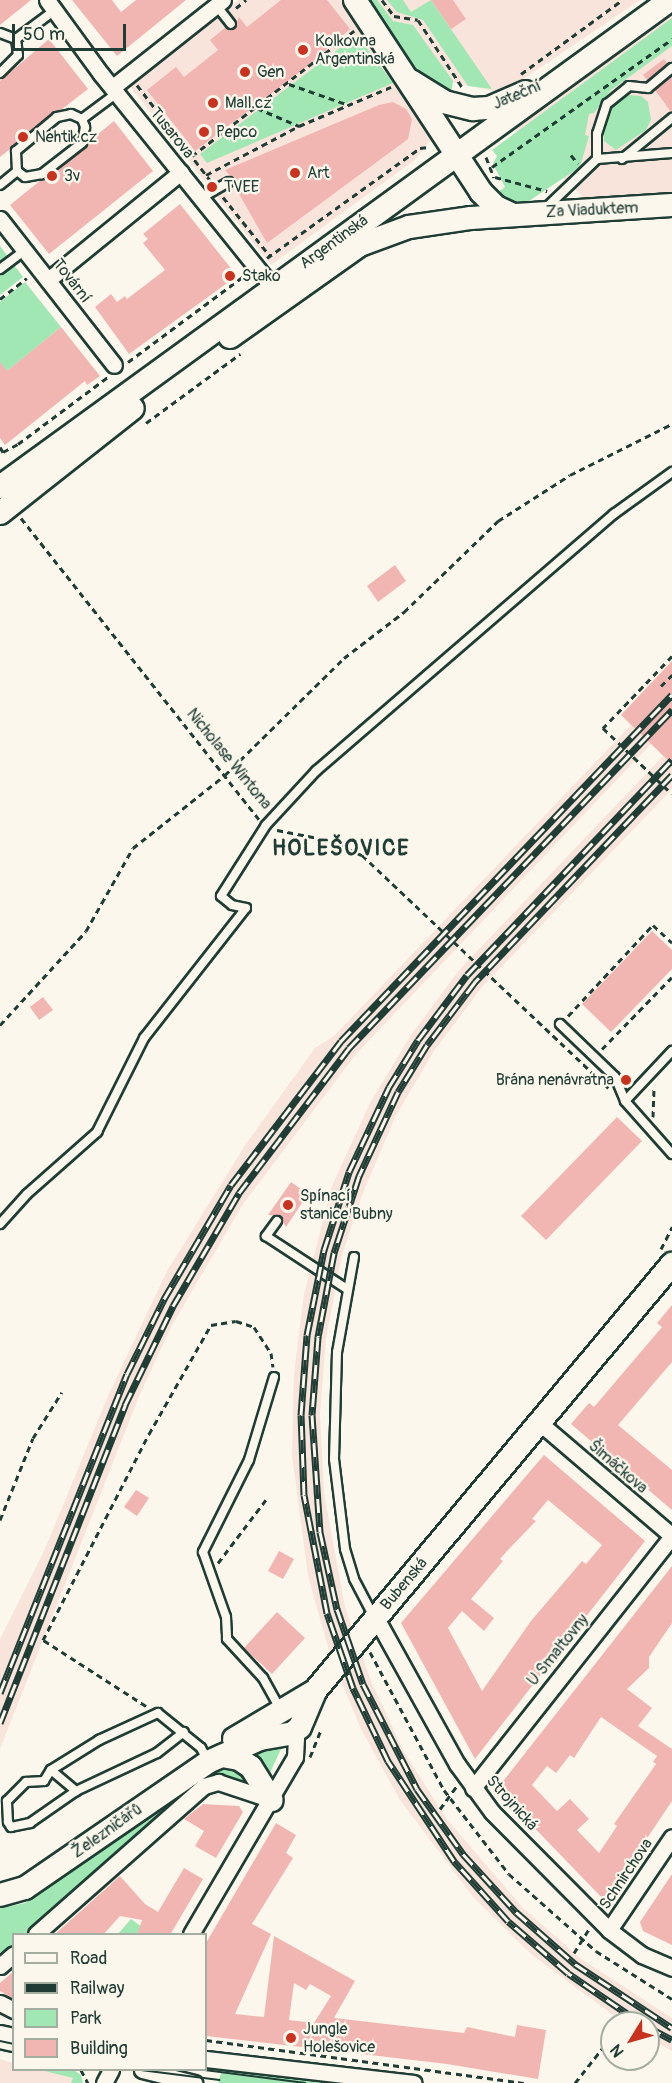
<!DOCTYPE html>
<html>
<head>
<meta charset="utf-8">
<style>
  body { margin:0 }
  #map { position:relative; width:672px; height:2083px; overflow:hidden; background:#fbf7ec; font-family:Pangolin,sans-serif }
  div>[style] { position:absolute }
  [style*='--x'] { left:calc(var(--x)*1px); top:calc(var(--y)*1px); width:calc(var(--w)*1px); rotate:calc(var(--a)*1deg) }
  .built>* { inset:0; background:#f8e4db }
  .green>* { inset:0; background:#a1e7b4 }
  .building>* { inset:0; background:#f2b6b2 }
  .path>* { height:3px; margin-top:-1.5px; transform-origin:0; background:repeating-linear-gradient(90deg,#1f3d34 0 6px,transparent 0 10.5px) }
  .roads { filter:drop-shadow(2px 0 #1f3d34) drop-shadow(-2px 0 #1f3d34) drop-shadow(0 2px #1f3d34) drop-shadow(0 -2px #1f3d34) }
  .lane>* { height:8px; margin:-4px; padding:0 4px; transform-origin:4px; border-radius:4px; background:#fbf7ec }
  .street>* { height:15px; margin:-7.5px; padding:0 7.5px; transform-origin:7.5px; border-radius:7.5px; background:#fbf7ec }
  .secondary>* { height:22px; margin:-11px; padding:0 11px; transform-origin:11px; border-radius:11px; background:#fbf7ec }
  .tram>* { height:1.5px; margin:-0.75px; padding:0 0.75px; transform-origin:0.75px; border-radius:0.75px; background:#1f3d34 }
  .rail>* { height:7px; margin-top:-3.5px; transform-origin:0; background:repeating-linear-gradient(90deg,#fbf7ec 0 14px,#1f3d34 0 28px); box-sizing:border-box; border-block:2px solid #1f3d34 }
  .dots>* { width:16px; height:16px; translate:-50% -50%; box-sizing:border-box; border:3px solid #fbf7ec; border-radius:50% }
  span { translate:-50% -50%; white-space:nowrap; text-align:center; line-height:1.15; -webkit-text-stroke:4.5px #fbf7ec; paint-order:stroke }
  .poi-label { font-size:16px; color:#1f3d34 }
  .left { translate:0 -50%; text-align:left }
  .right { translate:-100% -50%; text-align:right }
  .street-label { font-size:16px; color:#1f3d34 }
  .district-label { font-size:22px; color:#1f3d34; font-weight:700; letter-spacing:1.5px }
  .legend { position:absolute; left:12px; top:1933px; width:195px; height:138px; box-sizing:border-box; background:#fbf7ec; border:2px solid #a3ada2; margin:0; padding:8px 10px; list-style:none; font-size:18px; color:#1f3d34 }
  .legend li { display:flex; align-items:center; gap:12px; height:30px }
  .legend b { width:30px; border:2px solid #a3ada2 }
  .north { position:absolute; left:600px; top:2011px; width:60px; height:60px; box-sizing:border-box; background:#fbf7ec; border:2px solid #a3ada2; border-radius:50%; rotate:233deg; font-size:16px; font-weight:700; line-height:24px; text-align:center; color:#1f3d34 }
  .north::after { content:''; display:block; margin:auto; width:21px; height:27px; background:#c8321e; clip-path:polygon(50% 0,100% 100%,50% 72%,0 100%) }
  .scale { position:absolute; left:12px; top:24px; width:114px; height:27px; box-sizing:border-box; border:3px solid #1f3d34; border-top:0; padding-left:8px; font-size:18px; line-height:21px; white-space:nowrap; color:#1f3d34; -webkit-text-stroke:4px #fbf7ec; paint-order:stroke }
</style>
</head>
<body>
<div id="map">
  <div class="built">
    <div style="clip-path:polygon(239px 0,344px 0,398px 80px,431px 139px,416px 159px,271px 265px,129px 85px)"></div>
    <div style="clip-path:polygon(377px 0,640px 0,503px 93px,447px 81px,413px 53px)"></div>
    <div style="clip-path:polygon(672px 11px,672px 192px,585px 199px,512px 127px)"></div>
    <div style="clip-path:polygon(672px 661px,672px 789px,482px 987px,434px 1051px,395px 1117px,362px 1195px,342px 1255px,326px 1338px,320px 1415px,324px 1493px,345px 1607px,371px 1681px,404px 1752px,446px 1818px,522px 1907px,580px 1958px,672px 2018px,672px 2051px,648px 2037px,648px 2023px,624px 2023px,532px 1955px,474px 1898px,400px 1800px,361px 1729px,330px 1654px,308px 1576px,292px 1455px,294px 1374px,304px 1294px,332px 1186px,370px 1103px,411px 1035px,460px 969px,663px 756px,651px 744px,356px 1054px,243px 1204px,171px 1327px,140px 1394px,0 1749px,0 1639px,45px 1549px,108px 1396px,167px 1271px,246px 1144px,315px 1048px,334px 1036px,631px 725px,621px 715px)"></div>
    <div style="clip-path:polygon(0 2059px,13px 2063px,14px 2070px,40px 2070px,73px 2078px,71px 2083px,0 2083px)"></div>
  </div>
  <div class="green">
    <div style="clip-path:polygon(370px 0,377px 0,393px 21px,413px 25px,453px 81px,451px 97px,418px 71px)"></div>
    <div style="clip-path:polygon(387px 0,403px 0,411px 12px,431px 0,492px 89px,468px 86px,423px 20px,397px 12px)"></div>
    <div style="clip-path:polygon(672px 18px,672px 46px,611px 90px,594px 113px,589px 114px,585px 135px,589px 136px,580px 167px,526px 203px,508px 201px,496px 194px,505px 187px,493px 164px,497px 156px,492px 150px)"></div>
    <div style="clip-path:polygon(357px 35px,393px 83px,207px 163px,200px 154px)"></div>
    <div style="clip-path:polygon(628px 95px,641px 96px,648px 102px,651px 120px,646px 130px,616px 150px,604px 141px,604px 132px,612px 106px)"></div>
    <div style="clip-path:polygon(0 246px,23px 277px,0 295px)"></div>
    <div style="clip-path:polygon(25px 282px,61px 327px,6px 372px,0 362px,0 302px)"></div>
    <div style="clip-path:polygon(283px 1745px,268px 1777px,245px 1752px)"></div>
    <div style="clip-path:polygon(224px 1766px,239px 1769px,248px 1782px,210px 1776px,30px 1934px,14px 1934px,13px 1949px,8px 1954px,0 1952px,0 1908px,25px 1903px,216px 1769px)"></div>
    <div style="clip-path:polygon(131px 1919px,142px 1927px,137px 1934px,118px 1934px)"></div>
    <div style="clip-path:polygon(223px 2067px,343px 2083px,218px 2083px)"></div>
    <div style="clip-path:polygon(40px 2070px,74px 2070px,81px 2075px,83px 2083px,71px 2083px,73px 2078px)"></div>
  </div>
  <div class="building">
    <div style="clip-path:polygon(0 0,31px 0,0 25px)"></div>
    <div style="clip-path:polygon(72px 0,112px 0,121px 12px,136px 0,186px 0,117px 56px)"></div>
    <div style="clip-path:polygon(281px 0,327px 0,350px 29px,309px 65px,195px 151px,147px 90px,176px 67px,184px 77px,218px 50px,210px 40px,226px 27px,234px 29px,239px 17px,247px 27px)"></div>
    <div style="clip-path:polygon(431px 0,453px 0,466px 19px,451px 29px)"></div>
    <div style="clip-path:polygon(49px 39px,88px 89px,0 157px,0 81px)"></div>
    <div style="clip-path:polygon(664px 59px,668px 64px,648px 81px,643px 75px)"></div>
    <div style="clip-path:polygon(672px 76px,672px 112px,671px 112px,655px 90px)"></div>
    <div style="clip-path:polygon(393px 102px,406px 109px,412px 119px,408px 139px,267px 243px,234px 185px,234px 180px,225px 170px,379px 105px)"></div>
    <div style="clip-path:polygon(114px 121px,153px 171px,49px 254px,10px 205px)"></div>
    <div style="clip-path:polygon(180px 204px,237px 276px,129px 354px,95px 307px,111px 294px,117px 302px,125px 296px,127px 299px,165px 270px,143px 243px,148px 239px,143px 234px)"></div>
    <div style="clip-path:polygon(61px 327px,100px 376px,87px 385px,85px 381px,5px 445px,0 438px,0 362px,7px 371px)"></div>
    <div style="clip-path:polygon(395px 565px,406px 581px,378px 602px,367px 586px)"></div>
    <div style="clip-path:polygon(672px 661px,672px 764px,621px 715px)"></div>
    <div style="clip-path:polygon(652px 931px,672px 950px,672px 969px,611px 1032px,582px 1004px)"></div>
    <div style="clip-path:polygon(43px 997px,53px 1010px,39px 1020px,30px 1007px)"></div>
    <div style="clip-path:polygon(617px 1117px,642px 1141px,546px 1240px,521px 1216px)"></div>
    <div style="clip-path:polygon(291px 1182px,308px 1194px,286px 1227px,280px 1216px,268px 1215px)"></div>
    <div style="clip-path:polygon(672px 1305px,672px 1362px,618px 1425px,672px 1470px,672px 1510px,571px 1424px,589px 1403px,594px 1407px,662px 1327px,657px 1323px)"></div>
    <div style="clip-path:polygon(evenodd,544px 1455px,645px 1541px,475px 1759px,401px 1623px,544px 1455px,548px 1500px,602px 1545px,586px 1564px,582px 1561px,531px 1621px,482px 1691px,448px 1628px,462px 1611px,484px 1631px,494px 1618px,471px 1599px,503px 1561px,500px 1559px,507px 1551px,536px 1521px,532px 1519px,548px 1500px)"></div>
    <div style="clip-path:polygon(136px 1490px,149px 1498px,137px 1516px,124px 1507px)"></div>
    <div style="clip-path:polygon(279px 1551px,294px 1559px,283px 1579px,268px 1571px)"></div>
    <div style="clip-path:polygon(evenodd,672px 1566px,672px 1623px,649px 1657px,649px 1668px,627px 1689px,652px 1708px,638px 1726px,672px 1749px,672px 1801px,605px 1901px,497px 1789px,672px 1566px,601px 1717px,657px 1756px,653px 1762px,656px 1764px,614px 1824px,617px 1826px,599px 1853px,577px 1830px,589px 1819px,570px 1799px,557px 1811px,532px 1785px,547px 1766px,556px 1773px,570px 1755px,574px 1758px,601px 1717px)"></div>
    <div style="clip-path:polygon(277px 1612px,305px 1638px,272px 1674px,244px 1648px)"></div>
    <div style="clip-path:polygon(203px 1804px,239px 1806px,243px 1812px,216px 1858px,195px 1846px,204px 1831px,184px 1819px)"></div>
    <div style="clip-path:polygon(evenodd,276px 1823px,296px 1835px,286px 1853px,293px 1858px,252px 1924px,271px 1934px,235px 2014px,264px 2017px,274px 1936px,355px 1981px,334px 2018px,464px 2033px,467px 2027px,515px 2037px,517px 2025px,546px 2030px,538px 2079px,447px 2064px,206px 2036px,206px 1943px,276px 1823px,294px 1983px,306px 1990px,310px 1984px,331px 1996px,314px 2023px,289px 2020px,294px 1983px)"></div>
    <div style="clip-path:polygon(184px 1868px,203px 1879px,170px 1935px,137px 1935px,142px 1920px,120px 1916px,103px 1935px,54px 1935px,120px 1876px,145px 1904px,158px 1912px)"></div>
    <div style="clip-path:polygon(672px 1874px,672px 1945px,643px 1931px,640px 1922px)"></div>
    <div style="clip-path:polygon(14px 1971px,14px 1999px,0 1991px,0 1983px)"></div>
  </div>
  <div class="path">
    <div style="--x:382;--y:0;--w:20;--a:53"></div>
    <div style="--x:394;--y:16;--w:24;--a:9"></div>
    <div style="--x:418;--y:20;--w:80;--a:56.7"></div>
    <div style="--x:236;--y:8;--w:13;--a:-39"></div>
    <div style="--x:521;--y:74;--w:125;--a:-36.2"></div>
    <div style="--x:289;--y:84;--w:60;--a:19.3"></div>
    <div style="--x:137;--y:85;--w:120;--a:52.5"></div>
    <div style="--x:257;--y:108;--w:46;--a:23.2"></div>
    <div style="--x:571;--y:155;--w:11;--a:52"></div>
    <div style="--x:192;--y:156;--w:205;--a:-37.7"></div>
    <div style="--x:486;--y:157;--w:22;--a:69"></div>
    <div style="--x:492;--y:167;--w:221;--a:-35.4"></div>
    <div style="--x:206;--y:175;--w:105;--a:-27.8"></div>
    <div style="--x:299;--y:126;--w:100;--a:-23"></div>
    <div style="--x:495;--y:177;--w:54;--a:15.1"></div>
    <div style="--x:223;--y:197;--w:75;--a:51.5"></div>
    <div style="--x:267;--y:258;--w:188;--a:-35.7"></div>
    <div style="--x:420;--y:148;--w:9;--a:-6"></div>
    <div style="--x:0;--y:299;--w:34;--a:-38"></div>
    <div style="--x:128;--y:362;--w:146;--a:-36.6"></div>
    <div style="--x:146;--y:423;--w:117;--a:-36.3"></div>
    <div style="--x:18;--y:444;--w:112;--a:-36.7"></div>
    <div style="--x:0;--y:447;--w:6;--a:59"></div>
    <div style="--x:3;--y:452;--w:17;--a:-28"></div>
    <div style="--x:21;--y:518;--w:384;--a:51.7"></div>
    <div style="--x:672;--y:656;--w:100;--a:133.8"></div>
    <div style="--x:603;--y:728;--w:95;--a:43.7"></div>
    <div style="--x:661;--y:686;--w:16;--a:-45"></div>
    <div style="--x:277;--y:830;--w:52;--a:11.1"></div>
    <div style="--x:328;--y:840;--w:37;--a:24"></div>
    <div style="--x:362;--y:855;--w:339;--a:43.4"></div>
    <div style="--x:568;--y:1016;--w:125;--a:-47"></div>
    <div style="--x:653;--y:925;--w:26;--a:43"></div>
    <div style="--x:0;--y:1025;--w:127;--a:-47.5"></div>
    <div style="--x:86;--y:931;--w:95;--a:-60.5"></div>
    <div style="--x:133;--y:848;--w:117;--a:-38.4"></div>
    <div style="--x:225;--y:775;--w:167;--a:-44.5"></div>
    <div style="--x:344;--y:658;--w:76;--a:-37.5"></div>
    <div style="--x:404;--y:612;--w:131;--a:-44.1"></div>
    <div style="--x:498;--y:521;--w:85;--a:-32.6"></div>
    <div style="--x:570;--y:475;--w:114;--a:-26.6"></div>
    <div style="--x:602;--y:1049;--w:100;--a:-45.8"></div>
    <div style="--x:653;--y:1117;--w:29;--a:-88"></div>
    <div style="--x:661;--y:1249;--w:25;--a:-63"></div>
    <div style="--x:0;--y:1520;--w:88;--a:-68.1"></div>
    <div style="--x:33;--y:1438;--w:54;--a:-57.8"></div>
    <div style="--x:218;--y:1563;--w:83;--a:-52.9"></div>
    <div style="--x:370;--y:1652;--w:157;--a:61.8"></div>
    <div style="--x:444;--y:1790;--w:106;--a:52.3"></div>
    <div style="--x:509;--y:1874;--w:116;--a:41.5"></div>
    <div style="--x:596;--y:1951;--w:90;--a:32.3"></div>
    <div style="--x:146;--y:1706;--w:122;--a:-147.3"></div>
    <div style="--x:43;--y:1640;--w:232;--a:-62.8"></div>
    <div style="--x:149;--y:1434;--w:125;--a:-60.4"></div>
    <div style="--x:211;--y:1325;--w:25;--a:-9"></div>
    <div style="--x:236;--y:1321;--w:19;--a:18"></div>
    <div style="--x:254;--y:1327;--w:31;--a:57"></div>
    <div style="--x:271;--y:1353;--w:14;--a:82"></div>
    <div style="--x:310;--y:1757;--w:29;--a:-68"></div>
    <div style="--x:440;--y:1809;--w:29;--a:-54"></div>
    <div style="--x:574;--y:1953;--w:28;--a:-58"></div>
    <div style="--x:622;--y:2023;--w:1;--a:-45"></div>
    <div style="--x:206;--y:2040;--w:322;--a:7.7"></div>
    <div style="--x:81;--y:2070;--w:15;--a:62"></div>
    <div style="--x:575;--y:2083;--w:60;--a:-51.8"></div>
  </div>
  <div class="roads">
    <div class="lane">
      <div style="--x:216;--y:5;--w:24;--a:52"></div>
      <div style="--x:0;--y:33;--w:17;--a:21"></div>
      <div style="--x:16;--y:39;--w:49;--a:-36.6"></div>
      <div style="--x:0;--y:73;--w:25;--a:-45"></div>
      <div style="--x:18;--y:55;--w:16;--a:-97"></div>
      <div style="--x:82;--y:119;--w:9;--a:69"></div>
      <div style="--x:85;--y:127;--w:16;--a:101"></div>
      <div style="--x:82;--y:143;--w:51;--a:142.2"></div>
      <div style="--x:42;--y:174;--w:17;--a:170"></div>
      <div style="--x:25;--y:177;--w:10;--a:-143"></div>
      <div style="--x:17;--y:171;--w:20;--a:-93"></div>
      <div style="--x:16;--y:151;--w:53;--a:-39.7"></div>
      <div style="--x:57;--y:117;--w:14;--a:-12"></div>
      <div style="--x:71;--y:114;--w:12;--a:24"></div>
      <div style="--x:82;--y:119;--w:44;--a:-36.6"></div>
      <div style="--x:597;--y:159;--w:25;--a:-90"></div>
      <div style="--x:597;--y:134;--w:32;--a:-72"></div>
      <div style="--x:607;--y:104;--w:28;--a:-39"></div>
      <div style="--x:629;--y:86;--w:19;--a:6"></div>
      <div style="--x:648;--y:88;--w:31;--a:-40"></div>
      <div style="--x:622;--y:159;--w:65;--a:-39.4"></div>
      <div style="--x:0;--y:185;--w:22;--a:-39"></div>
      <div style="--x:201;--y:198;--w:32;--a:-30"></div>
      <div style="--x:548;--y:206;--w:68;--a:-43.8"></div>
      <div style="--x:597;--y:159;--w:75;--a:-4.6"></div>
      <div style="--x:0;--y:269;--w:31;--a:-37"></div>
      <div style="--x:560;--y:1024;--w:76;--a:43.9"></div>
      <div style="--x:615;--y:1077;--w:26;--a:67"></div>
      <div style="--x:625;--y:1101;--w:71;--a:48.4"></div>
      <div style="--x:625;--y:1101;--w:69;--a:-46.8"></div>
      <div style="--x:277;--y:1221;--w:19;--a:126"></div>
      <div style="--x:266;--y:1236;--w:97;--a:33.2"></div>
      <div style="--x:0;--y:1224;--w:40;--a:-48"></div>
      <div style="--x:27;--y:1194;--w:94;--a:-41.5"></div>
      <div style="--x:97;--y:1132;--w:105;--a:-63.4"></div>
      <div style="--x:144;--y:1038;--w:165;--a:-51.9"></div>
      <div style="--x:246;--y:908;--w:14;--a:-168"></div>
      <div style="--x:232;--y:905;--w:14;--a:-141"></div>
      <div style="--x:221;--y:896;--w:84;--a:-57.6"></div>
      <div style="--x:266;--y:825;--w:74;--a:-47.2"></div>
      <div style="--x:316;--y:771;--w:394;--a:-40.8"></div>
      <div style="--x:614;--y:514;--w:72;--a:-35.9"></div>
      <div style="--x:354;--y:1257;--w:97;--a:100.1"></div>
      <div style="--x:337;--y:1352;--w:107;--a:91.6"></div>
      <div style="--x:334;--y:1459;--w:91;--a:83"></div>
      <div style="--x:345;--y:1549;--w:31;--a:73"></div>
      <div style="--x:354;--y:1579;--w:41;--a:62.2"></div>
      <div style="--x:274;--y:1377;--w:87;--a:106.8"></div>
      <div style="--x:249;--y:1460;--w:103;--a:116.6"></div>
      <div style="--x:203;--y:1552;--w:69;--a:70.5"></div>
      <div style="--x:226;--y:1617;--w:22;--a:87"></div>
      <div style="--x:227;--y:1639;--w:53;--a:47.3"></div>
      <div style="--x:263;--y:1678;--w:37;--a:61"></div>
      <div style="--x:51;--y:1770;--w:33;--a:40"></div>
      <div style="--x:76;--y:1791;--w:89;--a:-25.1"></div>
      <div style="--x:157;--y:1753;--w:34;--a:-38"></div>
      <div style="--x:76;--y:1791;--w:56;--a:145.2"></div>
      <div style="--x:30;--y:1823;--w:19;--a:168"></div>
      <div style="--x:11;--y:1827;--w:6;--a:-121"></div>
      <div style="--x:8;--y:1822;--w:21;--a:-93"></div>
      <div style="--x:7;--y:1801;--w:27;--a:-45"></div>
      <div style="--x:26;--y:1782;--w:18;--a:-3"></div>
      <div style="--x:44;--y:1781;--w:13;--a:-58"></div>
      <div style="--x:51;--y:1770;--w:57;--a:-32"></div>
      <div style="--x:99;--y:1740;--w:65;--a:-24.6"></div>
      <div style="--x:158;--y:1713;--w:55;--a:39.1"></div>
      <div style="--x:201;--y:1748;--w:15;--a:62"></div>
    </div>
    <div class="street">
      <div style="--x:47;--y:0;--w:92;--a:53.9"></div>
      <div style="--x:101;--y:74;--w:273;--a:51.2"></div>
      <div style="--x:113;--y:87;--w:140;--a:-38.3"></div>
      <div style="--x:0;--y:219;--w:185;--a:52"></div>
      <div style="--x:48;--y:280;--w:171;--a:-39.1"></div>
      <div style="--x:541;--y:1424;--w:172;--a:40.5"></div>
      <div style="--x:376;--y:1618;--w:167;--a:61"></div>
      <div style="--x:457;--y:1764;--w:59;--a:53.9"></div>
      <div style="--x:492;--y:1812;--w:166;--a:45.2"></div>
      <div style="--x:609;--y:1930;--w:41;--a:37.1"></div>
      <div style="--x:642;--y:1955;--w:33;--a:23"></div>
      <div style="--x:473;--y:1788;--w:321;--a:-51.7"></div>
      <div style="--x:609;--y:1930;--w:112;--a:-55.9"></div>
      <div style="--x:36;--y:1934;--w:224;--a:-41.4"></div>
      <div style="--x:204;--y:1786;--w:15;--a:-16"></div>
      <div style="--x:218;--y:1782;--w:57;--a:18.4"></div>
      <div style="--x:191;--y:1934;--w:205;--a:-59.6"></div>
      <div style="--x:295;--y:1757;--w:19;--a:-87"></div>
      <div style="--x:296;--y:1738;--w:6;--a:-121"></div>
      <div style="--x:293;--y:1733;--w:8;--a:-166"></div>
      <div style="--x:0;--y:1966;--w:18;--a:-41"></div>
      <div style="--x:0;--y:2003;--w:16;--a:27"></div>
      <div style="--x:206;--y:2059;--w:209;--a:6.6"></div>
      <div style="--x:142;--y:2070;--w:54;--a:14"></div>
      <div style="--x:104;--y:2083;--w:15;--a:-62"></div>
    </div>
    <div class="secondary">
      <div style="--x:355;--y:0;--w:230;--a:56.7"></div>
      <div style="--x:481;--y:192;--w:21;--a:45"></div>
      <div style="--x:496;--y:207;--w:19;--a:25"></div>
      <div style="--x:411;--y:81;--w:39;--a:32"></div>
      <div style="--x:444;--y:102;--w:30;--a:14"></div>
      <div style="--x:473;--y:109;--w:16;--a:-4"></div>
      <div style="--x:489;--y:108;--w:40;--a:-23.4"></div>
      <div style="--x:230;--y:337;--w:159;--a:-35.3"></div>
      <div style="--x:360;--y:245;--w:52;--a:-20.2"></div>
      <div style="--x:409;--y:227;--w:63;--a:-8.3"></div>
      <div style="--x:471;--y:218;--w:201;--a:-3.7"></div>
      <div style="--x:0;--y:487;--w:828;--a:-36.01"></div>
      <div style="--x:0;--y:513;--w:169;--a:-38.3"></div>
      <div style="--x:234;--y:1739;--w:94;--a:-30.7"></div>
      <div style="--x:222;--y:1756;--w:17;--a:10"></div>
      <div style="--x:239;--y:1759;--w:14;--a:34"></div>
      <div style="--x:251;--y:1767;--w:39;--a:58"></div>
      <div style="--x:0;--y:1895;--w:26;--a:-16"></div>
      <div style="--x:25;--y:1888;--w:222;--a:-34.5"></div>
      <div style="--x:208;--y:1762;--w:57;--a:-23.9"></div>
      <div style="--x:260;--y:1739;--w:34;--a:-10"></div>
      <div style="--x:293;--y:1733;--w:9;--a:-41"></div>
      <div style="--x:300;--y:1727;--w:39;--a:-67"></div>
      <div style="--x:315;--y:1691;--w:557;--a:-50.1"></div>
      <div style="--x:0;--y:2037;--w:14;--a:12"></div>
    </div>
  </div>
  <div class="tram">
    <div style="--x:0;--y:2041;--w:14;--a:12"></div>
    <div style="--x:141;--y:2070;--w:79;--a:7.3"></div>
    <div style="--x:205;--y:2070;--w:101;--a:7.4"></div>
  </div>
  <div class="rail">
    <div style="--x:672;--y:775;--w:286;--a:133.6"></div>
    <div style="--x:475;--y:982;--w:79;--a:127.3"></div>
    <div style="--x:427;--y:1045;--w:55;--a:121.7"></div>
    <div style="--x:398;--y:1092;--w:93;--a:114.9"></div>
    <div style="--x:359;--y:1176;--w:81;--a:108"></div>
    <div style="--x:334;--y:1253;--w:86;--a:100.8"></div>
    <div style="--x:318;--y:1337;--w:78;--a:94.4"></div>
    <div style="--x:312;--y:1415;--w:117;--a:86.1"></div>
    <div style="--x:320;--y:1532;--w:79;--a:77.6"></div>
    <div style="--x:337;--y:1609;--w:79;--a:70.9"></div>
    <div style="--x:363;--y:1684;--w:118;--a:62.8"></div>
    <div style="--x:417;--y:1789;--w:80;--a:54.7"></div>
    <div style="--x:463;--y:1854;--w:79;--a:47.6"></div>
    <div style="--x:516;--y:1912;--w:79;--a:41.4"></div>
    <div style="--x:575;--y:1964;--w:116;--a:33.4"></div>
    <div style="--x:0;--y:1693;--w:343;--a:-68.3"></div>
    <div style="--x:127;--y:1374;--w:84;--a:-63.7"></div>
    <div style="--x:164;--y:1299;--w:132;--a:-59.6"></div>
    <div style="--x:231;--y:1185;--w:181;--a:-52.6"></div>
    <div style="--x:341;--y:1041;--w:479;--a:-46.3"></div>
    <div style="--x:0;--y:1723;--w:342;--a:-68.5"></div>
    <div style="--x:125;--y:1405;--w:110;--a:-64.1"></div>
    <div style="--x:173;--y:1306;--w:131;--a:-59.7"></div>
    <div style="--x:239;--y:1193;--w:182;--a:-52.8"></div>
    <div style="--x:349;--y:1048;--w:468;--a:-46.3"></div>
    <div style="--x:641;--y:2023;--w:88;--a:-145.6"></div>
    <div style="--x:568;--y:1973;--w:79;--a:-139.1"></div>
    <div style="--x:508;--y:1921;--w:81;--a:-132"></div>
    <div style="--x:454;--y:1861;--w:120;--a:-123.4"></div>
    <div style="--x:388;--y:1761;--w:81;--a:-115.6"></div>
    <div style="--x:353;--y:1688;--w:79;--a:-109.1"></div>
    <div style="--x:327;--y:1613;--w:120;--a:-101"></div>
    <div style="--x:304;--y:1495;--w:80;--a:-92.1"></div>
    <div style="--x:301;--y:1415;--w:80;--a:-85.7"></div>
    <div style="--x:307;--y:1335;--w:87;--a:-78.7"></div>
    <div style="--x:324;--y:1250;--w:82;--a:-72.2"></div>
    <div style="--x:349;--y:1172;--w:94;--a:-64.8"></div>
    <div style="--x:389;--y:1087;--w:55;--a:-58.3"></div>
    <div style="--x:418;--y:1040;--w:81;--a:-53"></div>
    <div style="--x:467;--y:975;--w:297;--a:-46.4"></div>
    <div style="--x:648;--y:2027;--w:27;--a:28"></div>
  </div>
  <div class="dots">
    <div style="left:303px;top:50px;background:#c8321e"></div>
    <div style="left:245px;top:72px;background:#c8321e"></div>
    <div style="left:213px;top:103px;background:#c8321e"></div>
    <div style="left:204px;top:132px;background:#c8321e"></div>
    <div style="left:23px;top:137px;background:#c8321e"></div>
    <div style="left:295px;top:173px;background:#c8321e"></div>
    <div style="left:52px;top:176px;background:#c8321e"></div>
    <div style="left:212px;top:187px;background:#c8321e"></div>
    <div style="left:230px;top:276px;background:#c8321e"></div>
    <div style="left:626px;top:1080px;background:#c8321e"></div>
    <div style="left:288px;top:1205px;background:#c8321e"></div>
    <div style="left:291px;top:2038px;background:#c8321e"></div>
  </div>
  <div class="poi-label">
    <span class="left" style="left:315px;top:50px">Kolkovna<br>Argentinská</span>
    <span class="left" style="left:257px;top:72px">Gen</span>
    <span class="left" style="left:225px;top:103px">Mall.cz</span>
    <span class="left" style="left:216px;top:132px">Pepco</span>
    <span class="left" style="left:35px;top:137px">Nehtik.cz</span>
    <span class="left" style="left:307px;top:173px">Art</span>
    <span class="left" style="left:64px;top:176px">3v</span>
    <span class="left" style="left:224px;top:187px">TVEE</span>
    <span class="left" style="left:242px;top:276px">Stako</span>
    <span class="right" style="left:614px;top:1080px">Brána nenávratna</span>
    <span class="left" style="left:300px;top:1205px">Spínací<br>stanice Bubny</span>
    <span class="left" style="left:303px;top:2038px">Jungle<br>Holešovice</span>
  </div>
  <div class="street-label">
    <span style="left:517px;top:95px;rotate:-23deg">Jateční</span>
    <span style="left:172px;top:133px;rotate:51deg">Tusarova</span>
    <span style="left:592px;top:210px;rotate:-3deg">Za Viaduktem</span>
    <span style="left:334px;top:242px;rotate:-36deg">Argentinská</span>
    <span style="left:72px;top:281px;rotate:52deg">Tovární</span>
    <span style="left:229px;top:759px;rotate:51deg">Nicholase Wintona</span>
    <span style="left:618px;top:1467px;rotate:41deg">Šimáčkova</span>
    <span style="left:404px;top:1584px;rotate:-50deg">Bubenská</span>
    <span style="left:558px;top:1650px;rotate:-51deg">U Smaltovny</span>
    <span style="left:512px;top:1803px;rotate:48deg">Strojnická</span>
    <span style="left:107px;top:1831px;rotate:-35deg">Železničářů</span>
    <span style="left:626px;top:1874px;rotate:-56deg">Schnirchova</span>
  </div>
  <div class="district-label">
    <span style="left:341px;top:849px">HOLEŠOVICE</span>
  </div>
  <ul class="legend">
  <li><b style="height:8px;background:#fbf7ec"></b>Road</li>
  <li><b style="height:8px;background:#1f3d34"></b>Railway</li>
  <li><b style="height:16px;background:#a1e7b4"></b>Park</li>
  <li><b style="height:16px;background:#f2b6b2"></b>Building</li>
  </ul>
  <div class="north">N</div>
  <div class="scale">50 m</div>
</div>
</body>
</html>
